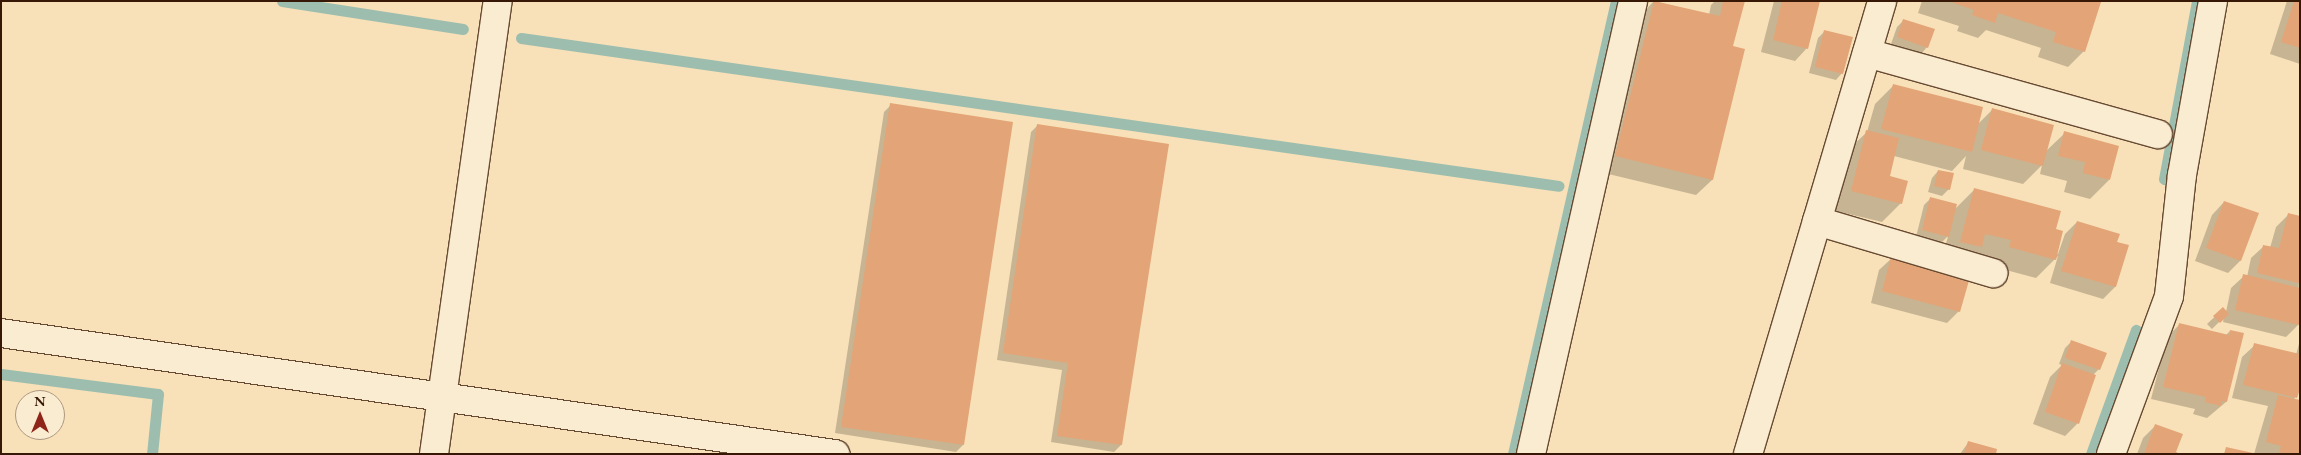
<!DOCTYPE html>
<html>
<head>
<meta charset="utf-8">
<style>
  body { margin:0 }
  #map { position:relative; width:2301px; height:455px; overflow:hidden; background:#f8e1b8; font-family:"EB Garamond",serif }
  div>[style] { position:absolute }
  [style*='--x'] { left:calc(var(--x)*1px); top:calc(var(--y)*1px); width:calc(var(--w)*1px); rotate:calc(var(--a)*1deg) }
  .shadow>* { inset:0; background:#0003 }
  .stream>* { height:11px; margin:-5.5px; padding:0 5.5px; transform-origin:5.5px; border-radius:5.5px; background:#9dbeaf }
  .building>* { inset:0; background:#e3a577 }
  .roads { filter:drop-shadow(1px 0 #674a32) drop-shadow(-1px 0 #674a32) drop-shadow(0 1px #674a32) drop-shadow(0 -1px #674a32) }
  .minor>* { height:28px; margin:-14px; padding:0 14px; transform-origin:14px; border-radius:14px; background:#faecd1 }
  span { translate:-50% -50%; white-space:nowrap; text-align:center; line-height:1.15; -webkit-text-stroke:4px #faecd1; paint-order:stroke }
  .frame { position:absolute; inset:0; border:2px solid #371806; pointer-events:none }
  .north { position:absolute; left:15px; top:390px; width:50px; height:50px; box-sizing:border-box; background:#faecd1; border:1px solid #ac9780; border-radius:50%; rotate:0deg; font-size:14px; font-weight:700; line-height:20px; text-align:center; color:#371806 }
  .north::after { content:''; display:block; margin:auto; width:18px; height:22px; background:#8f2418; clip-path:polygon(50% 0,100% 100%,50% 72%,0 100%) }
</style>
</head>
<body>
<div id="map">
  <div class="shadow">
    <div style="clip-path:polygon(1654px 1px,1709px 15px,1711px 5px,1715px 1px,1743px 1px,1732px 47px,1712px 180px,1696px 195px,1600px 172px,1639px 17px)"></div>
    <div style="clip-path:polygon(1774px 1px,1819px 1px,1807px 48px,1795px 61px,1761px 52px)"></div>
    <div style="clip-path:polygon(1922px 1px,2096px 1px,2084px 51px,2068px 67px,2038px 57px,2041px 48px,1986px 30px,1978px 38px,1957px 31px,1959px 26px,1918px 13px)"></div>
    <div style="clip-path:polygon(2287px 1px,2300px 1px,2300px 64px,2270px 54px)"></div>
    <div style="clip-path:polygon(1904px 20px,1927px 47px,1921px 54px,1891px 44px,1897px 27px)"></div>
    <div style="clip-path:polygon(1824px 32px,1842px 73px,1836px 80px,1809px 73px,1818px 38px)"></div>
    <div style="clip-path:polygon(1894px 85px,1978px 124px,1992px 110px,2045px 152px,2065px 133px,2109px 180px,2090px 199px,2064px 192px,2067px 181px,2040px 174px,2042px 165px,2023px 184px,1963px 169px,1966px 156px,1952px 171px,1894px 156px,1888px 177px,1901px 203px,1882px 222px,1832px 210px,1848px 150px,1867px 132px,1875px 104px)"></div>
    <div style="clip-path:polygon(891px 105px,1012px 123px,963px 445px,956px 452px,835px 433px,884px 112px)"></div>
    <div style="clip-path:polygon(1038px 125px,1167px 145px,1121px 445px,1114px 452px,1051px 442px,1062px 370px,997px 360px,1031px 132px)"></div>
    <div style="clip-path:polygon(1938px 171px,1949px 189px,1942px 196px,1928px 192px,1932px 178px)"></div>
    <div style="clip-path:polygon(1974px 190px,2055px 230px,2056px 254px,2058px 254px,2065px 234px,2077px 222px,2116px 242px,2128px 246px,2115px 287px,2103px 299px,2050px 283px,2058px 256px,2036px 278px,1991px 266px,1993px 258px,1973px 254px,1942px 260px,1948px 236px,1941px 243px,1916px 237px,1924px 205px,1931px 198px,1955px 209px)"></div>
    <div style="clip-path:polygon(2224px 202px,2258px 214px,2240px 261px,2228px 273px,2195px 261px,2212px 215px)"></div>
    <div style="clip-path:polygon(2288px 215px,2300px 217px,2298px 325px,2286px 337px,2223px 322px,2224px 317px,2212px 329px,2207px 324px,2223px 309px,2226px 312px,2231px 288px,2244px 276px,2247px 277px,2251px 258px,2264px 246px,2270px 248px,2276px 227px)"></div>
    <div style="clip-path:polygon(1892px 258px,1959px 311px,1947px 323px,1871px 303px,1879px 270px)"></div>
    <div style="clip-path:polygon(2180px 324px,2226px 335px,2230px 331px,2226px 402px,2207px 418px,2193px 414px,2195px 409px,2151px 399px,2167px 337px)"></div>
    <div style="clip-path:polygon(2300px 340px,2300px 383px,2294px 400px,2299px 454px,2254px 454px,2268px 406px,2232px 398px,2242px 357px,2255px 345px,2296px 355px)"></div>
    <div style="clip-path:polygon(2072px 341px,2099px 369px,2093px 375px,2095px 376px,2077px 424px,2065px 436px,2033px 424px,2050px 377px,2062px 365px,2059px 364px,2065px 348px)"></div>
    <div style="clip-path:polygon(2156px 425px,2175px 453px,2177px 454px,2137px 454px,2143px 438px)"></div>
    <div style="clip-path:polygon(1968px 443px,1994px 454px,1960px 454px)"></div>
  </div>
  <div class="stream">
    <div style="--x:282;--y:1;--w:183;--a:8.8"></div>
    <div style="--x:521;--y:38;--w:1048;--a:8.11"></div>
    <div style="--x:2164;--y:179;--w:181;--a:-79.5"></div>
    <div style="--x:1;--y:374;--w:158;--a:7.3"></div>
    <div style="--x:158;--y:394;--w:60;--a:95.7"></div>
    <div style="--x:1513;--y:454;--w:465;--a:-77.2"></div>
    <div style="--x:2091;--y:454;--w:132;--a:-70.1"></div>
  </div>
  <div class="building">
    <div style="clip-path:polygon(1654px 1px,1720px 16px,1723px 1px,1745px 1px,1733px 46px,1745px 49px,1713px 180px,1615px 156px)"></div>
    <div style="clip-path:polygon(1782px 1px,1820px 1px,1808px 49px,1773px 40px)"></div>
    <div style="clip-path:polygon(1948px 1px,2100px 1px,2101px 2px,2085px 52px,2053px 42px,2056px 32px,1998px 13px,1995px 23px,1972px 15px,1974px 10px)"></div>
    <div style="clip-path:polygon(2294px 1px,2300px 1px,2300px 48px,2281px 42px)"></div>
    <div style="clip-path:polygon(1903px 19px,1935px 29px,1928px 48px,1897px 37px)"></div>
    <div style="clip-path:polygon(1824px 30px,1853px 37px,1843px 74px,1815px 67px)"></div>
    <div style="clip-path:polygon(1893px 84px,1983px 107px,1972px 152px,1881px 129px)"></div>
    <div style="clip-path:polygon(890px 103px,1013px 122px,964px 445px,841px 427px)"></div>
    <div style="clip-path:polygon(1992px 108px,2054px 125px,2043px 166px,1981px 150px)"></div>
    <div style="clip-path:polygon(1037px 124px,1169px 144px,1122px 445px,1057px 436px,1068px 363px,1003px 353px)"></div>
    <div style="clip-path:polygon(1866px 130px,1899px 138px,1890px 176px,1908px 181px,1902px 204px,1851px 191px)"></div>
    <div style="clip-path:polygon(2064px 131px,2119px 146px,2110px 180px,2083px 173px,2085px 162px,2058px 156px)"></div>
    <div style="clip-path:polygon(1938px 170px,1954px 173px,1950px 190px,1934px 186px)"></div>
    <div style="clip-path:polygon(1974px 188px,2061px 211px,2056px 229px,2063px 231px,2056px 260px,2009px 247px,2011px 240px,1985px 234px,1982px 247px,1960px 242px)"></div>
    <div style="clip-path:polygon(1930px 197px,1957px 204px,1949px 237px,1922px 230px)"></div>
    <div style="clip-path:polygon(2224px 201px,2259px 213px,2241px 261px,2206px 248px)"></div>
    <div style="clip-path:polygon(2288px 213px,2300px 216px,2299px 283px,2257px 273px,2263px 245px,2279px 248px)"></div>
    <div style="clip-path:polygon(2077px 221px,2120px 234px,2117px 242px,2129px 245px,2116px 287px,2061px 271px)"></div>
    <div style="clip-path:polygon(1891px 257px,1970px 277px,1960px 312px,1882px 291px)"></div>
    <div style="clip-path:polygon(2243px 274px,2300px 288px,2299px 325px,2235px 310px)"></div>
    <div style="clip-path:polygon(2223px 307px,2229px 314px,2220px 323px,2213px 316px)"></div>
    <div style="clip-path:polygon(2179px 323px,2229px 335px,2230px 330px,2244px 333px,2227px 402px,2222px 401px,2221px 406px,2205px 402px,2206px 397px,2163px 387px)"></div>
    <div style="clip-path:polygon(2071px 340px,2107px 353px,2100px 370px,2065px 358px)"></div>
    <div style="clip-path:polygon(2254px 343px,2300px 354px,2300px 389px,2297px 398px,2243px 385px)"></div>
    <div style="clip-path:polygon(2062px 363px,2096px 375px,2079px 424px,2045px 412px)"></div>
    <div style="clip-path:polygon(2278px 395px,2300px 400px,2300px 454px,2279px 454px,2281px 446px,2266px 442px)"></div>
    <div style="clip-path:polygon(2155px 424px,2183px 434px,2176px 452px,2180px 454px,2144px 454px)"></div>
    <div style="clip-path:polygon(1968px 441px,1997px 449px,1996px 454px,1964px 454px)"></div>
    <div style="clip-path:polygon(2226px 447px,2253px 453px,2253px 454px,2224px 454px)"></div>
  </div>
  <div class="roads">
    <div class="minor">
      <div style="--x:1867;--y:53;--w:302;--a:15.6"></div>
      <div style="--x:1817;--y:221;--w:184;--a:16.5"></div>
      <div style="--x:1;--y:333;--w:843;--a:8.26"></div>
      <div style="--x:434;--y:454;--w:457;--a:-82"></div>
      <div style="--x:1531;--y:454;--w:464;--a:-77.3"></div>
      <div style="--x:1748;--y:454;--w:472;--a:-73.5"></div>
      <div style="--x:2111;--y:454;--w:168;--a:-69.8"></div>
      <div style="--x:2169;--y:296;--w:122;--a:-83.9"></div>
      <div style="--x:2182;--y:175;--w:177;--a:-79.9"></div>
    </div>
  </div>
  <div class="frame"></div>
  <div class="north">N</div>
</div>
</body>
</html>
